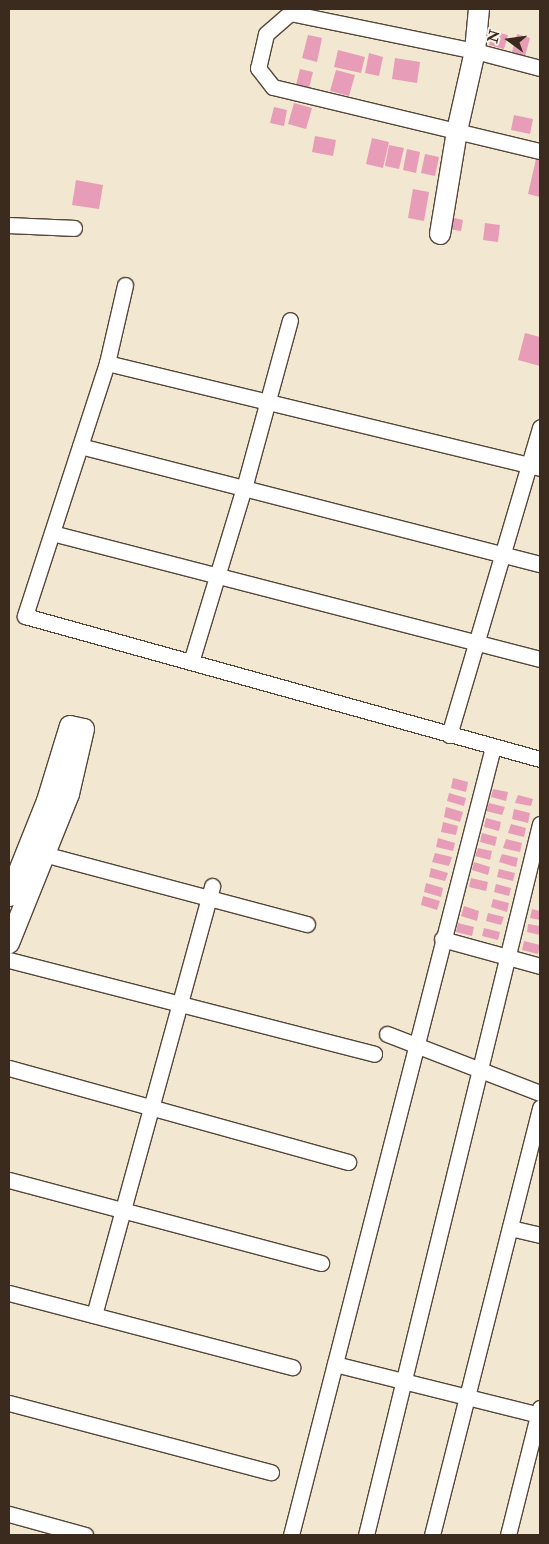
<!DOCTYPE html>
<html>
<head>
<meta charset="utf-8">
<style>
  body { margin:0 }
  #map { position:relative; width:549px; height:1544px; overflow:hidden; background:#f2e7d0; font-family:"IM FELL Double Pica",serif }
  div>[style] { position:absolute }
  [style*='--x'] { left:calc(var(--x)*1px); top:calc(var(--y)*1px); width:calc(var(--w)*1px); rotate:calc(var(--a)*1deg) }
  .building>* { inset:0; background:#e79db8 }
  .roads { filter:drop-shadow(1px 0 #564639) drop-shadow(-1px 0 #564639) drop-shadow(0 1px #564639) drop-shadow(0 -1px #564639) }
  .minor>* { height:15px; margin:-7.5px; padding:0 7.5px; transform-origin:7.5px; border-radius:7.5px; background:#fff }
  .tertiary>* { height:20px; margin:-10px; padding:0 10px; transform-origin:10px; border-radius:10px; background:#fff }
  span { translate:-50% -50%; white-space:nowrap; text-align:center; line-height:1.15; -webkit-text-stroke:4px #f7f3e8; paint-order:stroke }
  .frame { position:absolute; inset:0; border:10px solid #3b2a1e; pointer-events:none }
  .north { position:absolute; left:484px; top:15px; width:50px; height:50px; -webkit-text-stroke:4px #f7f3e8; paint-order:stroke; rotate:284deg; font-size:14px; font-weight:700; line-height:20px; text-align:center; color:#3b2a1e }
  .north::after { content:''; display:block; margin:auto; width:18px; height:22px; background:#3b2a1e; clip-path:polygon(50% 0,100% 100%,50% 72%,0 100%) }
</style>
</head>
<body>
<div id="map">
  <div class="building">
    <div style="clip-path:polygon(493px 31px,508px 35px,504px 49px,489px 45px)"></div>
    <div style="clip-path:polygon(517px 34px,530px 38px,525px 56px,512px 52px)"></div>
    <div style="clip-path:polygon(308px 35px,322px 38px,317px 62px,302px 58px)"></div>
    <div style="clip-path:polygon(338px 50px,365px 57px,361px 73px,334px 67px)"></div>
    <div style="clip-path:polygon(369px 53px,383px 57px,379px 76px,365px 73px)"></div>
    <div style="clip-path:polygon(395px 58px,420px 62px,417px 83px,392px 79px)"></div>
    <div style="clip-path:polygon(300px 69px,313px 72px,309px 88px,296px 85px)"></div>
    <div style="clip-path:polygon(336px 70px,355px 75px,349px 96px,330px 91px)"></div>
    <div style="clip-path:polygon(294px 103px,312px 108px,306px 129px,288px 124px)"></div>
    <div style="clip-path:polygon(274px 107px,287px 110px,284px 126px,270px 123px)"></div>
    <div style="clip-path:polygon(514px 115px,533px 119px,530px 134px,511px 130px)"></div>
    <div style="clip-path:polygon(315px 136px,336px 140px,333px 156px,312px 152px)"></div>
    <div style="clip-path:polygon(372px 138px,389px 142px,383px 168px,366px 164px)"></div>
    <div style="clip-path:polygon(389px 145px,404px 148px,399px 169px,385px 166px)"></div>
    <div style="clip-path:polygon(407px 149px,420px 152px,416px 173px,403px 170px)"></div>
    <div style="clip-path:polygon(425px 154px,439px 157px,435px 176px,421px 173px)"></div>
    <div style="clip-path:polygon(536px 159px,540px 160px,540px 197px,528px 194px)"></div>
    <div style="clip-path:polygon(76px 180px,103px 185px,99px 209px,72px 205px)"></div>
    <div style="clip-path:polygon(413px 189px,429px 192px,424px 221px,408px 218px)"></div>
    <div style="clip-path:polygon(450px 217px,463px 220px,461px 231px,448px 229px)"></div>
    <div style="clip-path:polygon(485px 223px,500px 225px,498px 242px,483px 240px)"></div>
    <div style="clip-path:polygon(525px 333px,540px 337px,540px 366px,518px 360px)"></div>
    <div style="clip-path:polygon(453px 778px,468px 782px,466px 792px,451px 788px)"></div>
    <div style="clip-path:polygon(493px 789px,508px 792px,506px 801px,491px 797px)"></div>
    <div style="clip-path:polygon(449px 793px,466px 798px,464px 806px,447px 801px)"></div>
    <div style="clip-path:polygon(518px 795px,533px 799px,531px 806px,515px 803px)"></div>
    <div style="clip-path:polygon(489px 803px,505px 807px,502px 815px,486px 811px)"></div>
    <div style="clip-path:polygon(446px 807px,463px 812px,460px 822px,444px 817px)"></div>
    <div style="clip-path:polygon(514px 809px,530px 813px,528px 823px,512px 819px)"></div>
    <div style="clip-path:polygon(486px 818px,501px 822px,499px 831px,484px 827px)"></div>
    <div style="clip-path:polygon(443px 822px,458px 826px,456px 835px,441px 832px)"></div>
    <div style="clip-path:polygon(511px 824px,526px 828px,524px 837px,508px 833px)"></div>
    <div style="clip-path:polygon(482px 833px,497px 837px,495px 846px,480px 842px)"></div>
    <div style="clip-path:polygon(438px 838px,455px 843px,453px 851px,436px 847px)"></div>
    <div style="clip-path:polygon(506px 839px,522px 843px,520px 852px,503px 848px)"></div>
    <div style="clip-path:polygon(478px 848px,492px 851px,490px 860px,475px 856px)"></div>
    <div style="clip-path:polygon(435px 853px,452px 857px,449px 866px,432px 862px)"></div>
    <div style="clip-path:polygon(502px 854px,518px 858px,516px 867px,499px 862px)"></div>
    <div style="clip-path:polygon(474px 862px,490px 867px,488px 875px,472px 870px)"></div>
    <div style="clip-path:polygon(431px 868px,448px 873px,445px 881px,429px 877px)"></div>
    <div style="clip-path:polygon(499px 869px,515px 873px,513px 881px,497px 877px)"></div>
    <div style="clip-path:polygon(471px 878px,488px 882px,486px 891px,469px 887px)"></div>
    <div style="clip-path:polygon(426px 883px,443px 888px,441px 897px,424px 892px)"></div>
    <div style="clip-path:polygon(496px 884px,511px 888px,509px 896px,494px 892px)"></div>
    <div style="clip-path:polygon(423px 896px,440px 901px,437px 910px,421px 905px)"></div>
    <div style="clip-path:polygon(493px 899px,509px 903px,507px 912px,491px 907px)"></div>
    <div style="clip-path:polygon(464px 906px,479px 911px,477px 921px,461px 916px)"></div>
    <div style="clip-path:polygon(532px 909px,540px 911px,540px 920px,530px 918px)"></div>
    <div style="clip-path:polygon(488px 913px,504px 917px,501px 925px,486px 921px)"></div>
    <div style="clip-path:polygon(458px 923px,474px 927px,472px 936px,456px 932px)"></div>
    <div style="clip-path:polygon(528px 924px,540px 926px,540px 935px,527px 932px)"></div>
    <div style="clip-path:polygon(484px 928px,500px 932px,498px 940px,482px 936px)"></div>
    <div style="clip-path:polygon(524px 941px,540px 945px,538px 954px,522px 950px)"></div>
  </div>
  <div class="roads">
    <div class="minor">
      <div style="--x:540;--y:68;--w:67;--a:-165.3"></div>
      <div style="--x:475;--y:51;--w:189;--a:-168.4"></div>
      <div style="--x:290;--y:13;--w:32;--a:139"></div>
      <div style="--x:266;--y:34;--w:35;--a:103"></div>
      <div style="--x:258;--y:68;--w:24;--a:52"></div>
      <div style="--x:273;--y:87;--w:275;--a:13.5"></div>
      <div style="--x:9;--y:225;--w:65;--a:2.6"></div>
      <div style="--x:125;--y:285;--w:80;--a:103"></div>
      <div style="--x:107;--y:363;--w:266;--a:108"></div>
      <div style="--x:25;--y:616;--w:534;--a:15.52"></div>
      <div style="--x:107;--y:363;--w:446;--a:13.6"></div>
      <div style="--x:80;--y:446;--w:475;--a:14.4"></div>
      <div style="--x:52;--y:533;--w:504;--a:14.48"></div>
      <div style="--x:191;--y:662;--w:182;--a:-73.1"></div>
      <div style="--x:244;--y:488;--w:174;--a:-74.7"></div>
      <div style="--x:449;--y:735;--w:321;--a:-73.5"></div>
      <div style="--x:47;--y:855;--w:269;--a:14.9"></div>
      <div style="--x:442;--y:939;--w:102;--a:15.4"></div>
      <div style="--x:9;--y:960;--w:377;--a:14.4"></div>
      <div style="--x:387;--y:1034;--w:164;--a:21.1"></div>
      <div style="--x:9;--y:1068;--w:352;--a:15.5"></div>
      <div style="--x:9;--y:1180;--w:323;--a:14.9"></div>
      <div style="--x:510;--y:1228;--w:31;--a:13"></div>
      <div style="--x:9;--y:1293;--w:293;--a:14.7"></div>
      <div style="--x:94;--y:1315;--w:445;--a:-74.6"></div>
      <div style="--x:335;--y:1364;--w:211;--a:14"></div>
      <div style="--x:9;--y:1403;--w:271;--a:14.8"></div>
      <div style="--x:9;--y:1514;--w:79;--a:15.4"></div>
      <div style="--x:291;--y:1535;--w:813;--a:-75.62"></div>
      <div style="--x:366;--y:1535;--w:732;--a:-76.25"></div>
      <div style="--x:432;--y:1535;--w:441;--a:-75.8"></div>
      <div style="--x:508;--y:1535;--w:131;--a:-75.9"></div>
    </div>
    <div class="tertiary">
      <div style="--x:440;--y:234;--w:104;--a:-80.6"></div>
      <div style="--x:457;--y:131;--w:82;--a:-77.3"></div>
      <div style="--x:475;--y:51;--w:42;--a:-84.6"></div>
      <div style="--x:9;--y:896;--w:102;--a:-68.2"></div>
      <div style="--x:47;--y:801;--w:78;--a:-73"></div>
      <div style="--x:70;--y:726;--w:14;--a:12"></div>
      <div style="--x:84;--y:729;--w:67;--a:103"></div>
      <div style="--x:69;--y:794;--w:161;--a:111.9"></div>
    </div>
  </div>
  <div class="frame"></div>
  <div class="north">N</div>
</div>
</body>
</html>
